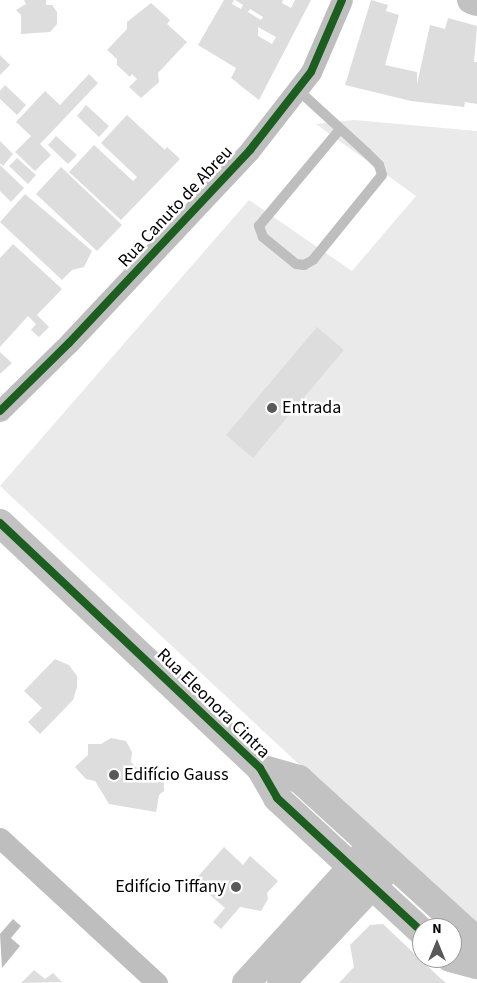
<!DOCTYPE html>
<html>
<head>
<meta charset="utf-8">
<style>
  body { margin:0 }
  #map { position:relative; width:477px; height:983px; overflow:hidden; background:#fff; font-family:"Source Sans 3",sans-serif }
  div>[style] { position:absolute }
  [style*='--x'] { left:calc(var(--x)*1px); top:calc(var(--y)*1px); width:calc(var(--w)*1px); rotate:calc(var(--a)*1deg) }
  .green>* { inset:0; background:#eaeaea }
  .water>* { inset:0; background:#bcbcbc }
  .building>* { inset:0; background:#ddd }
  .lane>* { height:10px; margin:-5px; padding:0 5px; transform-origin:5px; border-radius:5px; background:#bebebe }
  .street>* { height:21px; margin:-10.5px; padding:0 10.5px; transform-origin:10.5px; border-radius:10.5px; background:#bebebe }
  .secondary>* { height:28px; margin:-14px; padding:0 14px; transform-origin:14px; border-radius:14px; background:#c2c2c2 }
  .cycleway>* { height:8px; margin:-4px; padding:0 4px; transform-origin:4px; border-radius:4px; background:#1b5e20 }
  .dots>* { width:14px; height:14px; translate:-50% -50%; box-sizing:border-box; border:2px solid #fff; border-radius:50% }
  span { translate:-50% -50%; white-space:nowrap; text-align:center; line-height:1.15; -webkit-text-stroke:5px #fff; paint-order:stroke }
  .street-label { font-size:18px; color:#000 }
  .poi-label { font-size:18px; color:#000 }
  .left { translate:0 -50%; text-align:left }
  .right { translate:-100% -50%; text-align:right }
  .north { position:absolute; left:412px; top:918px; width:50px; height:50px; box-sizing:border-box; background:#fff; border:1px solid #999; border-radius:50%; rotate:0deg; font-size:14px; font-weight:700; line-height:20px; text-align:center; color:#000 }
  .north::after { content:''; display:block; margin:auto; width:18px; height:22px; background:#595959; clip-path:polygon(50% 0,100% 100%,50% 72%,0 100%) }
</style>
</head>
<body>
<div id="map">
  <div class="green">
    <div style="clip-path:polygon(354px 120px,477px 131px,477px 930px,0 486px,249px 200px,352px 271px,416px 196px,316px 124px)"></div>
  </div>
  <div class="water">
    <div style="clip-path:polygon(13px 919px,21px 926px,11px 938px,20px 946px,2px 968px,0 934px)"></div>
  </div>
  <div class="building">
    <div style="clip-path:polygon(24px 0,46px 0,46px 5px,52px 5px,57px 12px,57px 24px,50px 32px,21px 34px,21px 15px,16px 10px,26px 4px)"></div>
    <div style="clip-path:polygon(evenodd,224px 0,234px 0,232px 4px,241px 9px,243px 5px,235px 0,283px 0,282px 3px,291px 8px,295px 0,311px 0,259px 100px,231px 78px,236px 68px,198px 45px,224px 0,250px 9px,263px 17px,261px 20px,248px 12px,250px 9px,224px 0,258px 27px,276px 37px,272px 44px,258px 36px,258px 27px)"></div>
    <div style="clip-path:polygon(371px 0,388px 5px,386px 11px,399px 15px,385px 65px,417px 72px,417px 84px,430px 25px,445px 29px,448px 18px,477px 26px,474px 62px,477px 62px,477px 104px,465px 102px,464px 107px,411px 101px,345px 85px)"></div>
    <div style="clip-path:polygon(151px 3px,170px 20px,167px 24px,187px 42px,158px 73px,159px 82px,141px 98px,129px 87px,137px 79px,132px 74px,130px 77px,117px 65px,117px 59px,107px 50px,127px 29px,127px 22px)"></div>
    <div style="clip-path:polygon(0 55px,10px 65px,0 75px)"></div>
    <div style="clip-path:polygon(89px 74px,98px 83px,40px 144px,51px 155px,35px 171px,15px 152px,31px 136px,16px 122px,45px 91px,60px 105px)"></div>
    <div style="clip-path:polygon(5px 85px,26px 105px,17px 115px,0 99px,0 91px)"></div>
    <div style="clip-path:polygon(86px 105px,109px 126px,99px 137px,77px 116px)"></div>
    <div style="clip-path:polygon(127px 115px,165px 150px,167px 147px,180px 159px,121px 220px,69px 172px,94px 145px,133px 181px,137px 177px,101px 143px)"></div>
    <div style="clip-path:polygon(56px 136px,77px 155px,68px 164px,48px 145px)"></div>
    <div style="clip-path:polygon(0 141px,13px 154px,3px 166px,0 163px)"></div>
    <div style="clip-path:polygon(17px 158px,36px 175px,28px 184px,9px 166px)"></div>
    <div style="clip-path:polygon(0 165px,24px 188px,11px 202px,0 191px)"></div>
    <div style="clip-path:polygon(61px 167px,122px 225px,97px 251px,36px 194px)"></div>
    <div style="clip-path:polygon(25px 194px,92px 251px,84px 267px,72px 270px,62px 280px,0 222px)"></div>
    <div style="clip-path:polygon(13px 244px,62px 289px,37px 315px,49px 327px,39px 337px,31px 330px,36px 324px,28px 316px,0 347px,0 258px)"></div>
    <div style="clip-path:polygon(317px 327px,344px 350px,253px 458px,226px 435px)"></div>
    <div style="clip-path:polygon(0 352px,12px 363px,0 374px)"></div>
    <div style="clip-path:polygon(55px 659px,69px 665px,77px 676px,77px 687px,73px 700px,40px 734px,28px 722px,42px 708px,24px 691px)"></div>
    <div style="clip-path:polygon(111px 738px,126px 741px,132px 752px,131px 762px,137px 768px,140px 767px,151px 780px,160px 774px,164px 777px,164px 791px,159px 795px,156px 812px,109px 804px,95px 781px,86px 779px,75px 767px,88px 755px,88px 744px,101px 744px)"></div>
    <div style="clip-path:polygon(224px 847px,243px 865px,250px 856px,278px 881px,267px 893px,268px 899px,261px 911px,240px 907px,221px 929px,213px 922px,225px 908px,194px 881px)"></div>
    <div style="clip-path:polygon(383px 924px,439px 977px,446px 983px,339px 983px,354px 967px,350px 945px,370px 925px)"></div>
    <div style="clip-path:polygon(34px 970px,45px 979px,53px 973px,62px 982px,21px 983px)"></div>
  </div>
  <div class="lane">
    <div style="--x:298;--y:90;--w:93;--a:42.4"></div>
    <div style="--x:367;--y:153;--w:17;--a:45"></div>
    <div style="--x:379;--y:165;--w:10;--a:73"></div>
    <div style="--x:382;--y:175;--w:109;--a:129.1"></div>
    <div style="--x:313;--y:260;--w:10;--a:151"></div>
    <div style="--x:304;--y:265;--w:8;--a:-173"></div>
    <div style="--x:296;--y:264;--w:43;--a:-140.7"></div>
    <div style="--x:263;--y:237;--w:12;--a:-110"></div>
    <div style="--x:259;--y:226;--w:126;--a:-50.1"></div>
  </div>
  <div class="street">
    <div style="--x:0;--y:411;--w:97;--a:-44.6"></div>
    <div style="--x:69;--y:343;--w:265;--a:-46.8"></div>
    <div style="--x:250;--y:150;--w:99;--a:-52"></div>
    <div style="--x:311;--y:72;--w:78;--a:-66.7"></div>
    <div style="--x:0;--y:838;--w:214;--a:42.7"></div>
  </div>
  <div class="secondary">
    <div style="--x:471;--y:0;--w:6;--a:18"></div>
    <div style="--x:0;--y:523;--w:357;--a:43.3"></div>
    <div style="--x:260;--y:768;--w:34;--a:60"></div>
    <div style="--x:277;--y:798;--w:197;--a:42.7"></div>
    <div style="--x:260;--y:768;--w:41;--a:15.8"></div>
    <div style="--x:299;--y:779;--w:238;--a:42.3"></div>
    <div style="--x:475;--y:939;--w:9;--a:77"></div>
    <div style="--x:450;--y:958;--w:28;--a:15"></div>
    <div style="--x:246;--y:983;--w:173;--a:-47.6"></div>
    <div style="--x:281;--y:983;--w:151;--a:-46.9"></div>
  </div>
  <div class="cycleway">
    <div style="--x:0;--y:411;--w:97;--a:-44.6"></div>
    <div style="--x:69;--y:343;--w:265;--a:-46.8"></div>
    <div style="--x:250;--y:150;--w:99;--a:-52"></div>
    <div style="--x:311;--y:72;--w:78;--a:-66.7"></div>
    <div style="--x:0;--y:523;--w:357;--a:43.3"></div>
    <div style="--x:260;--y:768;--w:34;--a:60"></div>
    <div style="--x:277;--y:798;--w:197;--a:42.7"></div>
  </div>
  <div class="dots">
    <div style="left:272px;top:408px;background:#595959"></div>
    <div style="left:114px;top:775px;background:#595959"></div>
    <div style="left:236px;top:887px;background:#595959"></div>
  </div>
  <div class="street-label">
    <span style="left:176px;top:207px;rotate:-47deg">Rua Canuto de Abreu</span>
    <span style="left:213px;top:704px;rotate:44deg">Rua Eleonora Cintra</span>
  </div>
  <div class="poi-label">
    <span class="left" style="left:282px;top:408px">Entrada</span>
    <span class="left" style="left:124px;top:775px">Edifício Gauss</span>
    <span class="right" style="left:226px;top:887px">Edifício Tiffany</span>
  </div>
  <div class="north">N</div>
</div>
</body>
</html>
